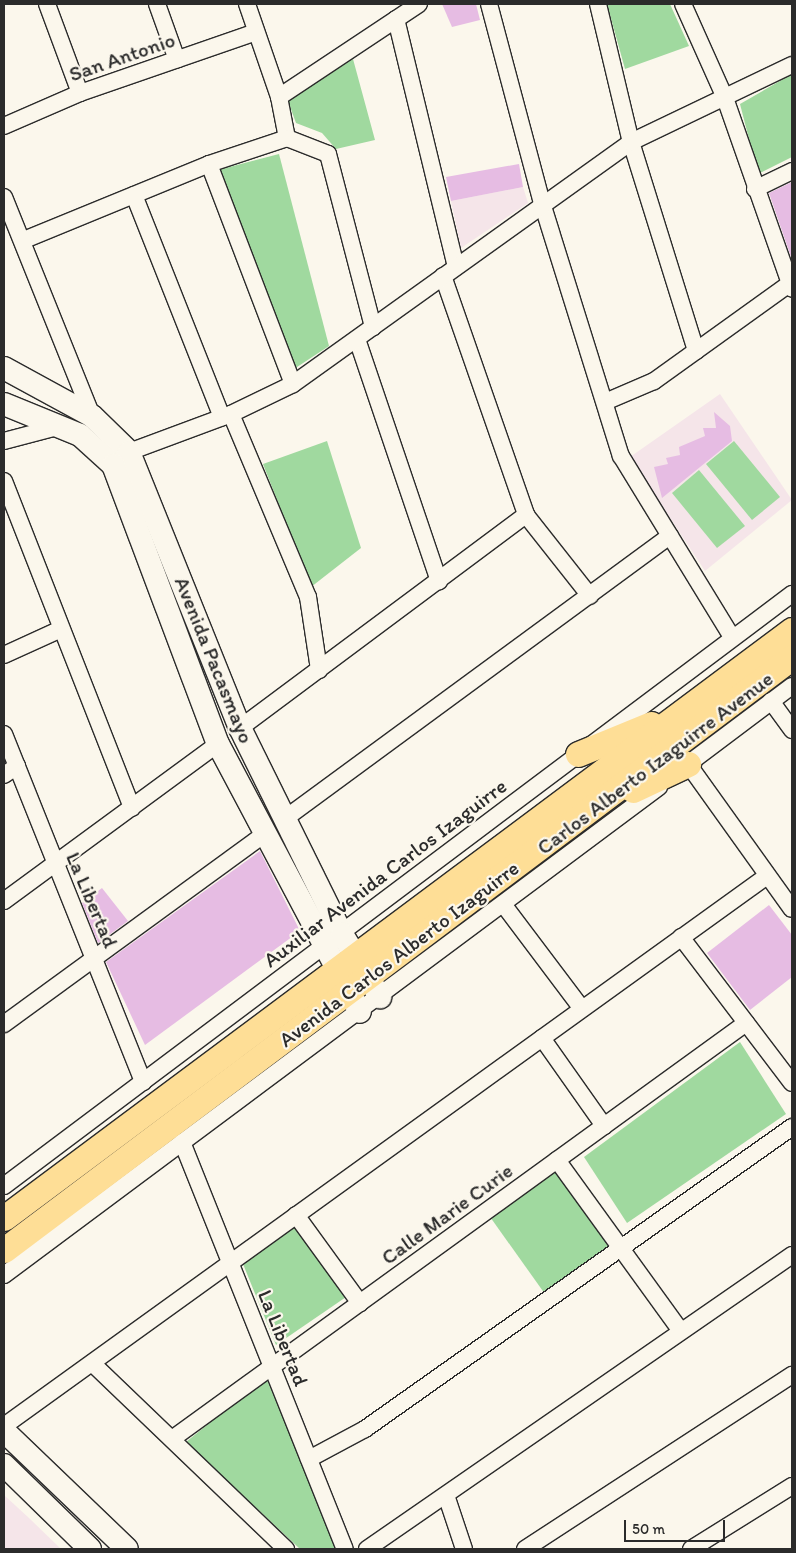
<!DOCTYPE html>
<html>
<head>
<meta charset="utf-8">
<style>
  body { margin:0 }
  #map { position:relative; width:796px; height:1553px; overflow:hidden; background:#fbf7ec; font-family:Itim,sans-serif }
  div>[style] { position:absolute }
  [style*='--x'] { left:calc(var(--x)*1px); top:calc(var(--y)*1px); width:calc(var(--w)*1px); rotate:calc(var(--a)*1deg) }
  .built>* { inset:0; background:#f5e5e9 }
  .green>* { inset:0; background:#a0d99f }
  .building>* { inset:0; background:#e6bce3 }
  .roads { filter:drop-shadow(1px 0 #2b2b2b) drop-shadow(-1px 0 #2b2b2b) drop-shadow(0 1px #2b2b2b) drop-shadow(0 -1px #2b2b2b) }
  .minor>* { height:16px; margin:-8px; padding:0 8px; transform-origin:8px; border-radius:8px; background:#fbf7ec }
  .secondary>* { height:22px; margin:-11px; padding:0 11px; transform-origin:11px; border-radius:11px; background:#fbf7ec }
  .primary>* { height:25px; margin:-12.5px; padding:0 12.5px; transform-origin:12.5px; border-radius:12.5px; background:#fede96 }
  span { translate:-50% -50%; white-space:nowrap; text-align:center; line-height:1.15; -webkit-text-stroke:4.5px #fbf7ec; paint-order:stroke }
  .street-label { font-size:21px; color:#2b2b2b }
  .frame { position:absolute; inset:0; border:5px solid #2b2b2b; pointer-events:none }
  .scale { position:absolute; left:624px; top:1520px; width:101px; height:22px; box-sizing:border-box; border:2px solid #2b2b2b; border-top:0; padding-left:6px; font-size:15px; line-height:18px; white-space:nowrap; color:#2b2b2b; -webkit-text-stroke:4px #fbf7ec; paint-order:stroke }
</style>
</head>
<body>
<div id="map">
  <div class="built">
    <div style="clip-path:polygon(523px 187px,528px 203px,461px 248px,451px 201px)"></div>
    <div style="clip-path:polygon(720px 394px,792px 500px,705px 571px,630px 457px)"></div>
    <div style="clip-path:polygon(4px 1495px,29px 1518px,61px 1549px,4px 1549px)"></div>
  </div>
  <div class="green">
    <div style="clip-path:polygon(607px 4px,670px 4px,689px 46px,625px 69px)"></div>
    <div style="clip-path:polygon(353px 59px,375px 140px,336px 149px,322px 133px,296px 123px,288px 101px)"></div>
    <div style="clip-path:polygon(792px 74px,792px 157px,758px 174px,740px 104px)"></div>
    <div style="clip-path:polygon(279px 154px,329px 346px,294px 369px,218px 170px)"></div>
    <div style="clip-path:polygon(327px 441px,361px 548px,311px 587px,263px 464px)"></div>
    <div style="clip-path:polygon(734px 441px,780px 497px,752px 520px,706px 464px)"></div>
    <div style="clip-path:polygon(699px 470px,745px 526px,717px 548px,672px 493px)"></div>
    <div style="clip-path:polygon(740px 1042px,786px 1114px,627px 1223px,584px 1157px)"></div>
    <div style="clip-path:polygon(554px 1166px,614px 1246px,545px 1294px,488px 1214px)"></div>
    <div style="clip-path:polygon(299px 1223px,349px 1295px,276px 1345px,243px 1264px)"></div>
    <div style="clip-path:polygon(266px 1377px,337px 1549px,300px 1549px,186px 1442px)"></div>
  </div>
  <div class="building">
    <div style="clip-path:polygon(442px 4px,476px 4px,480px 20px,452px 27px)"></div>
    <div style="clip-path:polygon(519px 164px,523px 187px,451px 201px,446px 177px)"></div>
    <div style="clip-path:polygon(792px 182px,792px 260px,769px 193px)"></div>
    <div style="clip-path:polygon(714px 412px,730px 426px,732px 441px,662px 498px,654px 467px,668px 464px,666px 458px,680px 455px,679px 447px,705px 436px,703px 428px,716px 428px)"></div>
    <div style="clip-path:polygon(260px 851px,300px 931px,145px 1045px,106px 962px)"></div>
    <div style="clip-path:polygon(102px 888px,128px 921px,98px 943px,82px 903px)"></div>
    <div style="clip-path:polygon(769px 905px,792px 935px,792px 977px,750px 1010px,707px 953px)"></div>
  </div>
  <div class="roads">
    <div class="minor">
      <div style="--x:47;--y:4;--w:95;--a:69.7"></div>
      <div style="--x:157;--y:4;--w:59;--a:70.3"></div>
      <div style="--x:247;--y:4;--w:98;--a:71"></div>
      <div style="--x:279;--y:97;--w:42;--a:79"></div>
      <div style="--x:489;--y:4;--w:206;--a:75.1"></div>
      <div style="--x:542;--y:203;--w:265;--a:72.7"></div>
      <div style="--x:621;--y:456;--w:212;--a:58.5"></div>
      <div style="--x:598;--y:4;--w:142;--a:76.6"></div>
      <div style="--x:631;--y:142;--w:219;--a:72.7"></div>
      <div style="--x:683;--y:4;--w:103;--a:65.9"></div>
      <div style="--x:725;--y:98;--w:202;--a:70.7"></div>
      <div style="--x:396;--y:19;--w:255;--a:76.4"></div>
      <div style="--x:279;--y:97;--w:168;--a:-33.6"></div>
      <div style="--x:4;--y:126;--w:83;--a:-23.5"></div>
      <div style="--x:80;--y:93;--w:186;--a:-19.1"></div>
      <div style="--x:209;--y:164;--w:235;--a:69.1"></div>
      <div style="--x:755;--y:189;--w:41;--a:-25.9"></div>
      <div style="--x:134;--y:195;--w:239;--a:68.4"></div>
      <div style="--x:4;--y:197;--w:236;--a:68.1"></div>
      <div style="--x:24;--y:240;--w:200;--a:-22.3"></div>
      <div style="--x:209;--y:164;--w:82;--a:-18.4"></div>
      <div style="--x:287;--y:138;--w:44;--a:21.3"></div>
      <div style="--x:328;--y:154;--w:179;--a:75.4"></div>
      <div style="--x:443;--y:276;--w:253;--a:70.8"></div>
      <div style="--x:526;--y:515;--w:103;--a:51.7"></div>
      <div style="--x:357;--y:339;--w:256;--a:71.3"></div>
      <div style="--x:605;--y:402;--w:53;--a:-23.2"></div>
      <div style="--x:654;--y:381;--w:170;--a:-35.7"></div>
      <div style="--x:231;--y:414;--w:199;--a:67.2"></div>
      <div style="--x:308;--y:597;--w:74;--a:81.4"></div>
      <div style="--x:4;--y:441;--w:59;--a:-14.7"></div>
      <div style="--x:129;--y:452;--w:109;--a:-20.4"></div>
      <div style="--x:231;--y:414;--w:69;--a:-25.8"></div>
      <div style="--x:293;--y:384;--w:416;--a:-35.6"></div>
      <div style="--x:631;--y:142;--w:178;--a:-25.6"></div>
      <div style="--x:4;--y:481;--w:351;--a:68.6"></div>
      <div style="--x:4;--y:655;--w:63;--a:-24.5"></div>
      <div style="--x:771;--y:701;--w:36;--a:54"></div>
      <div style="--x:240;--y:728;--w:357;--a:-36.7"></div>
      <div style="--x:4;--y:734;--w:375;--a:68.2"></div>
      <div style="--x:688;--y:764;--w:178;--a:54.4"></div>
      <div style="--x:680;--y:770;--w:140;--a:-36.9"></div>
      <div style="--x:4;--y:775;--w:16;--a:-35"></div>
      <div style="--x:283;--y:820;--w:480;--a:-36.3"></div>
      <div style="--x:4;--y:901;--w:265;--a:-36.3"></div>
      <div style="--x:503;--y:904;--w:131;--a:53"></div>
      <div style="--x:681;--y:937;--w:183;--a:52.8"></div>
      <div style="--x:4;--y:1024;--w:323;--a:-36.1"></div>
      <div style="--x:542;--y:1038;--w:108;--a:54.8"></div>
      <div style="--x:182;--y:1142;--w:438;--a:68.2"></div>
      <div style="--x:557;--y:1160;--w:211;--a:54.1"></div>
      <div style="--x:4;--y:1186;--w:986;--a:-36.92"></div>
      <div style="--x:296;--y:1215;--w:109;--a:54"></div>
      <div style="--x:4;--y:1275;--w:817;--a:-36.69"></div>
      <div style="--x:92;--y:1363;--w:269;--a:43.8"></div>
      <div style="--x:4;--y:1426;--w:941;--a:-35.79"></div>
      <div style="--x:172;--y:1439;--w:709;--a:-35.93"></div>
      <div style="--x:309;--y:1459;--w:64;--a:-28.2"></div>
      <div style="--x:365;--y:1429;--w:523;--a:-35.27"></div>
      <div style="--x:446;--y:1495;--w:57;--a:71.6"></div>
      <div style="--x:367;--y:1549;--w:517;--a:-34.67"></div>
      <div style="--x:525;--y:1549;--w:319;--a:-33.1"></div>
      <div style="--x:691;--y:1549;--w:119;--a:-32"></div>
    </div>
    <div class="secondary">
      <div style="--x:4;--y:368;--w:100;--a:28.6"></div>
      <div style="--x:92;--y:416;--w:52;--a:44.2"></div>
      <div style="--x:129;--y:452;--w:297;--a:68.1"></div>
      <div style="--x:240;--y:728;--w:230;--a:63.7"></div>
      <div style="--x:342;--y:934;--w:74;--a:58.9"></div>
      <div style="--x:4;--y:404;--w:82;--a:22.2"></div>
      <div style="--x:80;--y:435;--w:45;--a:42.3"></div>
      <div style="--x:113;--y:465;--w:298;--a:69.4"></div>
      <div style="--x:218;--y:744;--w:303;--a:62.1"></div>
      <div style="--x:4;--y:1431;--w:170;--a:43.8"></div>
      <div style="--x:4;--y:1465;--w:120;--a:44.3"></div>
    </div>
    <div class="primary">
      <div style="--x:578;--y:754;--w:79;--a:-22.3"></div>
      <div style="--x:633;--y:790;--w:61;--a:-25.3"></div>
      <div style="--x:4;--y:1218;--w:983;--a:-36.73"></div>
      <div style="--x:4;--y:1250;--w:986;--a:-36.96"></div>
    </div>
  </div>
  <div class="street-label">
    <span style="left:122px;top:57px;rotate:-19deg">San Antonio</span>
    <span style="left:214px;top:660px;rotate:68deg">Avenida Pacasmayo</span>
    <span style="left:655px;top:763px;rotate:-37deg">Carlos Alberto Izaguirre Avenue</span>
    <span style="left:385px;top:873px;rotate:-37deg">Auxiliar Avenida Carlos Izaguirre</span>
    <span style="left:92px;top:900px;rotate:67deg">La Libertad</span>
    <span style="left:399px;top:954px;rotate:-37deg">Avenida Carlos Alberto Izaguirre</span>
    <span style="left:447px;top:1214px;rotate:-36deg">Calle Marie Curie</span>
    <span style="left:283px;top:1338px;rotate:68deg">La Libertad</span>
  </div>
  <div class="frame"></div>
  <div class="scale">50 m</div>
</div>
</body>
</html>
